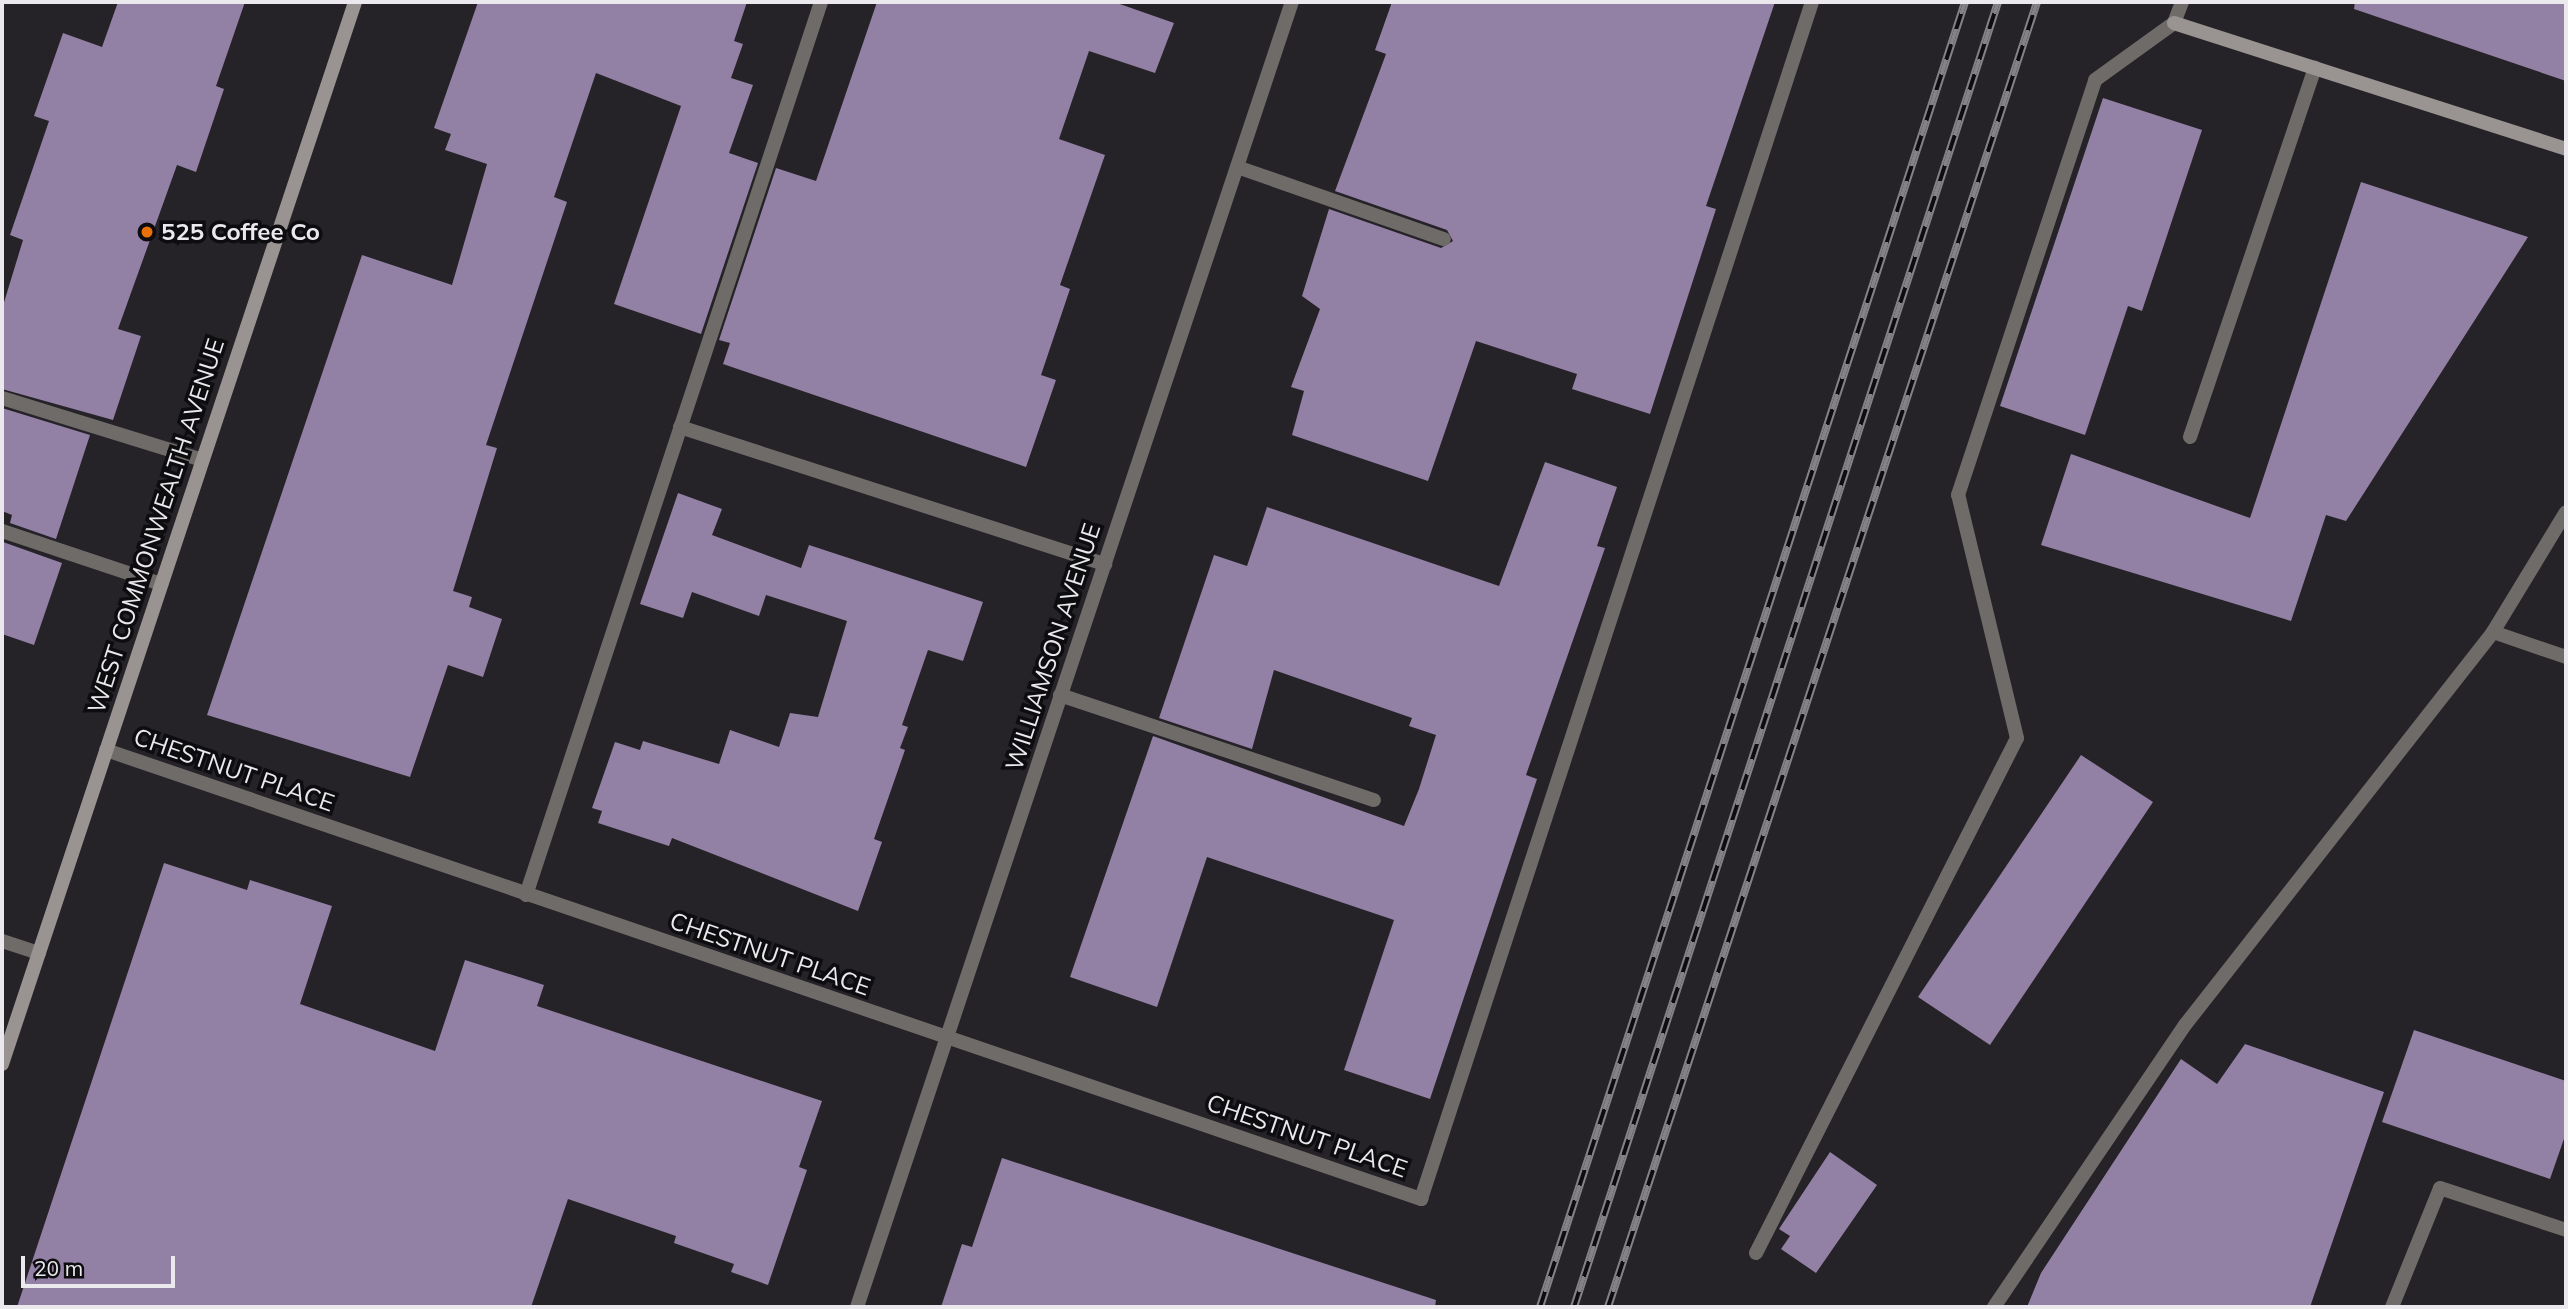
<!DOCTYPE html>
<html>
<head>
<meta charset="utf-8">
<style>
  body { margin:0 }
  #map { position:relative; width:2568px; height:1309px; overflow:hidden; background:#252228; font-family:Mulish,sans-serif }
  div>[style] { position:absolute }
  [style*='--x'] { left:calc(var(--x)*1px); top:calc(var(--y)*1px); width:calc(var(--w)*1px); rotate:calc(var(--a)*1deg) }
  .building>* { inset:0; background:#9380a5 }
  .lane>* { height:14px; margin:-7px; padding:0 7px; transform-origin:7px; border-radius:7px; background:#6e6b69 }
  .street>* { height:14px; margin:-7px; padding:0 7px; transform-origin:7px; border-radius:7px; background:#6e6b69 }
  .secondary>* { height:14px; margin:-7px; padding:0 7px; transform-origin:7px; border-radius:7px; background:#999491 }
  .rail>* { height:8px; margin-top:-4px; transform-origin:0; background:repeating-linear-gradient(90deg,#0d0c0f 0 16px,#858287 0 32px); box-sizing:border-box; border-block:2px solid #858287 }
  .dots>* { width:19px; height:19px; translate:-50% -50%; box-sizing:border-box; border:4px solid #0d0c0f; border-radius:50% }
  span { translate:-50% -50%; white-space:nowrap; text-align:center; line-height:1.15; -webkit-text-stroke:7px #0d0c0f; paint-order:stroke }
  .poi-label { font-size:24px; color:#ebe9ed; font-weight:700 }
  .left { translate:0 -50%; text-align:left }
  .street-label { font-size:24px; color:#ebe9ed }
  .frame { position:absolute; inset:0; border:4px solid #ebe9ed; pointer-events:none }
  .scale { position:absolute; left:21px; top:1256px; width:154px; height:32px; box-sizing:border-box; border:4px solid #ebe9ed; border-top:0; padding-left:9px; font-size:21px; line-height:24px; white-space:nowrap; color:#ebe9ed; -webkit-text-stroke:5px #0d0c0f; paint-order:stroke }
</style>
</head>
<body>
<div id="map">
  <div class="building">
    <div style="clip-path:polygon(118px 2px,245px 2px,216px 86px,224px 89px,196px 172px,177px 165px,118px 329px,141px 336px,113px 420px,2px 389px,2px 309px,23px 240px,10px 235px,49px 121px,34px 116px,63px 33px,102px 47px)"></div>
    <div style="clip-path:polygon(478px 2px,747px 2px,734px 41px,743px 44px,731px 78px,753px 85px,729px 153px,758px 163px,701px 334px,614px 304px,681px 106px,596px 73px,554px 197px,567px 202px,486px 445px,497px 448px,453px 591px,472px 597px,469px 607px,502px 619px,483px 677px,448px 665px,410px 777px,207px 715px,362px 255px,452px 285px,487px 164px,445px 150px,451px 134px,434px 128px)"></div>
    <div style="clip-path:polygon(877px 2px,1114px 2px,1174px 23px,1155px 73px,1089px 51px,1059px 139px,1105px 155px,1060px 285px,1070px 289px,1041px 375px,1056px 380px,1026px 467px,723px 364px,730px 343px,719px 340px,776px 168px,816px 181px)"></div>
    <div style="clip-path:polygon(1392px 2px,1775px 2px,1706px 206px,1716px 209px,1650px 414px,1572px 389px,1577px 374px,1476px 341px,1428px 481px,1292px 435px,1304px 391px,1291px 387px,1320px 309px,1302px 296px,1329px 209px,1441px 248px,1453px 241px,1447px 230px,1335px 191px,1386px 54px,1375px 50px)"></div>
    <div style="clip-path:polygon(2355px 2px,2566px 2px,2566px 81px,2354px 9px)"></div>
    <div style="clip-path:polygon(2103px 98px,2202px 130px,2142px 311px,2128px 306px,2085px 435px,2000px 406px)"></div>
    <div style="clip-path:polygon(2361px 182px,2528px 237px,2346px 521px,2326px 515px,2291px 621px,2041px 545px,2071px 454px,2250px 518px)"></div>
    <div style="clip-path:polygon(2px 408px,90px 435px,56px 539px,10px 523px,12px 515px,2px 511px)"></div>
    <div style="clip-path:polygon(1545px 462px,1617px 487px,1597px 546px,1605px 548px,1526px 775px,1537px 779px,1430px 1099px,1344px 1070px,1394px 920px,1207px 857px,1157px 1007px,1070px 977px,1153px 736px,1404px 826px,1419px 789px,1436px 735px,1409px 726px,1412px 718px,1274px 670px,1252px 749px,1159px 718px,1214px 555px,1247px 566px,1267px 507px,1499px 586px)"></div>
    <div style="clip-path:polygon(678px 493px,722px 509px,712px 535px,801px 568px,809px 545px,983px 602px,963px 661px,928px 650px,902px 725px,908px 727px,900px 748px,905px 750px,874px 839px,882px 842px,858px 911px,672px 838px,669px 846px,598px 823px,602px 811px,592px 808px,615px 742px,640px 750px,643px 741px,719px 764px,730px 730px,779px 747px,790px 713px,818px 717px,847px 621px,766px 595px,759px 616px,692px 592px,683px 618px,640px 604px)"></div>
    <div style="clip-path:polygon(3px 542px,62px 563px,34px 645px,2px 634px)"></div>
    <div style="clip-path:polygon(2081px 755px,2153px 802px,1990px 1045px,1918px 997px)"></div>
    <div style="clip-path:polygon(164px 863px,247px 890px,250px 880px,332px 906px,300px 1004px,435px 1051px,465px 960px,544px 985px,537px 1006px,822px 1101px,799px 1167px,807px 1170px,768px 1285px,731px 1272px,734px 1264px,674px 1243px,676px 1236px,568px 1199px,531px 1307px,17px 1307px)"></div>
    <div style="clip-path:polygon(2414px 1030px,2566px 1081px,2566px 1133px,2550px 1179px,2382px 1122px)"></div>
    <div style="clip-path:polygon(2245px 1044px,2384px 1092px,2310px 1307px,2027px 1307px,2041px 1273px,2181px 1059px,2217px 1084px)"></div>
    <div style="clip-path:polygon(1830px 1152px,1877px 1185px,1816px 1273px,1781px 1249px,1790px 1236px,1779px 1229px)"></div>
    <div style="clip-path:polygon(1002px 1158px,1436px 1300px,1435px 1307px,941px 1307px,962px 1244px,972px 1247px)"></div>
  </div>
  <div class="lane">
    <div style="--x:1237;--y:167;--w:219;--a:19.2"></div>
    <div style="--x:2;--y:398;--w:209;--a:17.2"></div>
    <div style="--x:680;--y:427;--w:447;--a:17.9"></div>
    <div style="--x:2190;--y:437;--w:390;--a:-71.3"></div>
    <div style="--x:2;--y:531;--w:168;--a:18.4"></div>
    <div style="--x:2493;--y:632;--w:77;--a:18.9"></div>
    <div style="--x:1060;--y:695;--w:331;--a:18.5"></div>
    <div style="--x:526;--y:895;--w:940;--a:-71.72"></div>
    <div style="--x:1421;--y:1199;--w:1259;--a:-71.91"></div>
    <div style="--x:1756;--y:1253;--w:577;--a:-63.12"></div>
    <div style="--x:2017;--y:738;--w:250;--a:-103.6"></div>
    <div style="--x:1958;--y:495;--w:437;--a:-71.7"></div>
    <div style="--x:2095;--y:80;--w:97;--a:-35.8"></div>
    <div style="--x:1994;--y:1307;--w:341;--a:-55.9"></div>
    <div style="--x:2185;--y:1025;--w:499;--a:-51.9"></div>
    <div style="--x:2493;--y:632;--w:140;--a:-58.7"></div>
    <div style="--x:2392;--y:1307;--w:128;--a:-68"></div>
    <div style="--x:2440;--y:1188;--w:133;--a:18.4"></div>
  </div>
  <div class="street">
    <div style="--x:2174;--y:23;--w:22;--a:-69"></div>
    <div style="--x:106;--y:750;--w:1390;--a:18.85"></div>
    <div style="--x:2;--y:941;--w:39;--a:18"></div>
    <div style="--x:857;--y:1307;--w:1376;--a:-71.57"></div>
  </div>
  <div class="secondary">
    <div style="--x:2174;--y:23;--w:412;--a:17.8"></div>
    <div style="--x:2;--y:1064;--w:1119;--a:-71.61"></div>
  </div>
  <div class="rail">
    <div style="--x:1540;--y:1307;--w:1372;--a:-71.96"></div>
    <div style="--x:1574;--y:1307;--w:1372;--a:-72"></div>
    <div style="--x:1608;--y:1307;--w:1374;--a:-71.8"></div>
  </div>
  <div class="dots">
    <div style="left:147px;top:232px;background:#e8710a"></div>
  </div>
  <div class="poi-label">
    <span class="left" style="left:161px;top:232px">525 Coffee Co</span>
  </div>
  <div class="street-label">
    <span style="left:156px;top:526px;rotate:-72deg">WEST COMMONWEALTH AVENUE</span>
    <span style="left:1053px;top:647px;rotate:-72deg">WILLIAMSON AVENUE</span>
    <span style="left:234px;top:770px;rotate:19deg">CHESTNUT PLACE</span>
    <span style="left:770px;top:954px;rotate:19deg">CHESTNUT PLACE</span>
    <span style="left:1307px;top:1136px;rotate:19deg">CHESTNUT PLACE</span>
  </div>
  <div class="frame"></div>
  <div class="scale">20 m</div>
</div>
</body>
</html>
